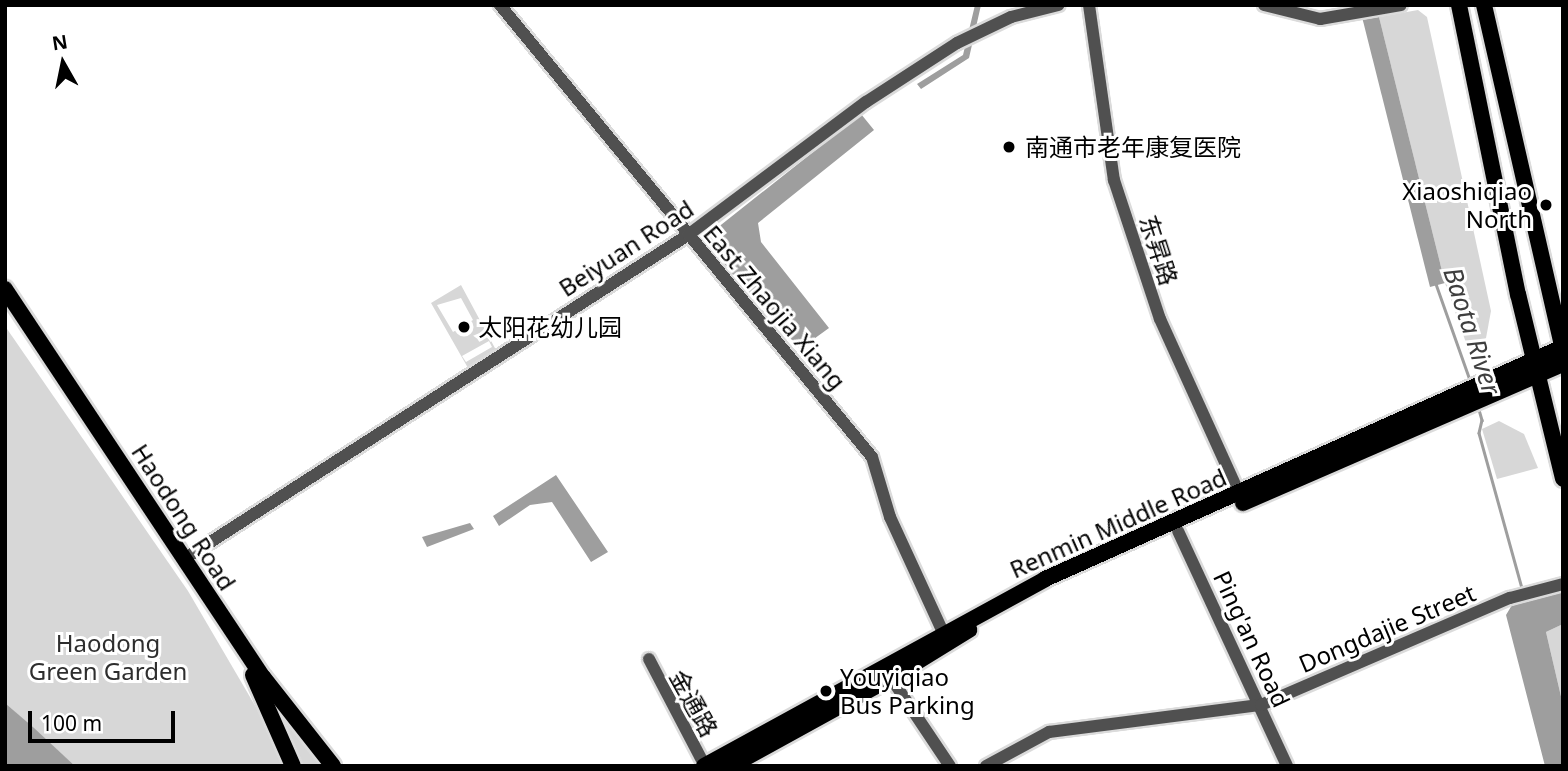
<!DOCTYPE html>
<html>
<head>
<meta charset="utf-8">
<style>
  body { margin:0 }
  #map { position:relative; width:1568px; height:771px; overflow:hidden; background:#fff; font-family:"Noto Sans","Noto Sans SC",sans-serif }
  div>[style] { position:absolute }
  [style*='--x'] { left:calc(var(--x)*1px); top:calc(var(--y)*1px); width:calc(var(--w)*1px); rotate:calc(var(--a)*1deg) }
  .green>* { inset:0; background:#d7d7d7 }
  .water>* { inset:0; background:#9e9e9e }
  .stream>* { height:2.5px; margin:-1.25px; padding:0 1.25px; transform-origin:1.25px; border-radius:1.25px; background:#9e9e9e }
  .ferry>* { height:2px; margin-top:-1px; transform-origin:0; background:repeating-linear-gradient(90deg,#3f3f3f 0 9px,transparent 0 16px) }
  .roads { filter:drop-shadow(2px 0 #dbdbdb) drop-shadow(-2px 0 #dbdbdb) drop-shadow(0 2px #dbdbdb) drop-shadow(0 -2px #dbdbdb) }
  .minor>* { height:12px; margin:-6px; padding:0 6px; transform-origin:6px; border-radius:6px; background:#505050 }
  .major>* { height:16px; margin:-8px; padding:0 8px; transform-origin:8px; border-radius:8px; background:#000 }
  .dots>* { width:19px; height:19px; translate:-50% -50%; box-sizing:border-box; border:4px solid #fff; border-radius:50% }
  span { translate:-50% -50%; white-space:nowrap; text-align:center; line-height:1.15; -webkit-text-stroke:6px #fff; paint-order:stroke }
  .poi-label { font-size:24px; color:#000 }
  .left { translate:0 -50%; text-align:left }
  .right { translate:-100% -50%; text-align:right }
  .street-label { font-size:24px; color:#000 }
  .park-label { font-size:24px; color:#2e2e2e }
  .water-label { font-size:26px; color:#3f3f3f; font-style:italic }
  .frame { position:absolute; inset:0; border:7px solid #000; pointer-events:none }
  .north { position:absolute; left:28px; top:28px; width:70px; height:70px; -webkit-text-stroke:5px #fff; paint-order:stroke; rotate:351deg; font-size:19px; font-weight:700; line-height:28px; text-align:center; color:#000 }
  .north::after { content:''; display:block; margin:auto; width:24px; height:32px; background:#000; clip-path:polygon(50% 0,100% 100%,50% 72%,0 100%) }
  .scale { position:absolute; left:28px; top:711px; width:147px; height:32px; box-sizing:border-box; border:4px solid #000; border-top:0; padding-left:9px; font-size:21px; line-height:24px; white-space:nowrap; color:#000; -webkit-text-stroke:5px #fff; paint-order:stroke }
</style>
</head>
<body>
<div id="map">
  <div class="green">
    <div style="clip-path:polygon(1418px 10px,1427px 17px,1491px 311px,1486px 338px,1471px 357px,1445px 283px,1379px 17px)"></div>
    <div style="clip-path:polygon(evenodd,461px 285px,496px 350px,468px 368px,431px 303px,461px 285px,461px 298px,473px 320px,453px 332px,437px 305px,461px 298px,461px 285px,489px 341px,492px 347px,466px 362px,462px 356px,489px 341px)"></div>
    <div style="clip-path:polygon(5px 326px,188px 591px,274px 738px,284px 766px,75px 766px,5px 703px)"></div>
    <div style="clip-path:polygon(1499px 421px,1524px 434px,1538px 468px,1497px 479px,1482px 429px)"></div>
    <div style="clip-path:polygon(1563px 624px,1563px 705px,1546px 632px)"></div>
    <div style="clip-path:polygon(281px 713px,327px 766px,297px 766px,278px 716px)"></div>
  </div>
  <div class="water">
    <div style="clip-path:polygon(975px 5px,981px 5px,969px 58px,921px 89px,917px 84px,963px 55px)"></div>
    <div style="clip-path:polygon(1359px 5px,1375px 5px,1379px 17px,1445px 283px,1430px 287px)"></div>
    <div style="clip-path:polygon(861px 114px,874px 130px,758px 223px,761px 242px,829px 328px,800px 349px,702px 240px)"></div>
    <div style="clip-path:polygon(556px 475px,608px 552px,591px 562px,552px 502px,530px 505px,499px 526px,493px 516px)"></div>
    <div style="clip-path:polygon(470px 523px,474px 529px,427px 547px,422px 537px)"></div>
    <div style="clip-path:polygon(1563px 590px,1563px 624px,1546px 632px,1563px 705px,1563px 766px,1545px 766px,1506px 615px,1512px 605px)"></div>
    <div style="clip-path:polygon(5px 703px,34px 728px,75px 766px,5px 766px)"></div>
  </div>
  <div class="stream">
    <div style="--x:1436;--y:284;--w:105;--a:70.5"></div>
    <div style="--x:1478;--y:406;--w:15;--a:74"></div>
    <div style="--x:1482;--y:420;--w:13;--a:103"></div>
    <div style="--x:1479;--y:433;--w:165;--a:74.5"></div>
  </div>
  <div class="ferry">
    <div style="--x:5;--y:765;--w:1;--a:45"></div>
  </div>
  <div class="roads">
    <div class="minor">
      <div style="--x:500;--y:5;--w:585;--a:50.55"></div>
      <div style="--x:872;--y:457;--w:63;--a:73.3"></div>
      <div style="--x:890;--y:517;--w:127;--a:65.3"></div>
      <div style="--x:1089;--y:5;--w:177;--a:81.9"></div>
      <div style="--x:1114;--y:180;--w:146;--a:71.7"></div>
      <div style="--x:1160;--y:319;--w:191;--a:65.6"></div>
      <div style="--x:1264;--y:5;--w:58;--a:14"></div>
      <div style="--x:1320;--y:19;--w:82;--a:-9.8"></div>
      <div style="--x:1178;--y:531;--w:259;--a:65.1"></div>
      <div style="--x:184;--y:559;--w:599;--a:-32.74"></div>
      <div style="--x:688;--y:235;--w:222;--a:-36.8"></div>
      <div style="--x:866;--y:102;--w:108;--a:-33"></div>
      <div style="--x:957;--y:43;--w:60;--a:-25.7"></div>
      <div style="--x:1011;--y:17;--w:49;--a:-14.3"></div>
      <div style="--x:649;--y:659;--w:121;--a:62.4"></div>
      <div style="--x:891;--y:678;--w:106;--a:56.2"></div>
      <div style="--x:986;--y:766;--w:72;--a:-28.4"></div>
      <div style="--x:1049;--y:732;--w:214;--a:-7.3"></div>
      <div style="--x:1261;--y:705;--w:271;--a:-23.3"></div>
      <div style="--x:1510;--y:598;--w:55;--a:-14.8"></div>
    </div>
    <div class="major">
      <div style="--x:1459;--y:5;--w:295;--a:78.5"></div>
      <div style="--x:1518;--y:294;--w:190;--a:76.3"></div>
      <div style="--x:1484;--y:5;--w:354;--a:77.1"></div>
      <div style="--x:5;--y:289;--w:466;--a:56.4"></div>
      <div style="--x:263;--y:677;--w:113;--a:51.8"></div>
      <div style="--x:1243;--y:503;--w:349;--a:-23.5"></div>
      <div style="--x:253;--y:675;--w:99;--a:66.3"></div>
      <div style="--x:704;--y:766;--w:389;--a:-28.7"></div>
      <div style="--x:1045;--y:579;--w:568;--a:-24.13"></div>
      <div style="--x:731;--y:766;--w:183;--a:-28.8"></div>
      <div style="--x:891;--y:678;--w:92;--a:-31.6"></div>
    </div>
  </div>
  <div class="dots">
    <div style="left:1009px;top:147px;background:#000"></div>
    <div style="left:1546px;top:205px;background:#000"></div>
    <div style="left:464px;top:327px;background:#000"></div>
    <div style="left:826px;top:691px;background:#000"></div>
  </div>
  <div class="poi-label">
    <span class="left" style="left:1025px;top:147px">南通市老年康复医院</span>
    <span class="right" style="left:1532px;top:205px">Xiaoshiqiao<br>North</span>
    <span class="left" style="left:478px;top:327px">太阳花幼儿园</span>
    <span class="left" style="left:840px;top:691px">Youyiqiao<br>Bus Parking</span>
  </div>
  <div class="street-label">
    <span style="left:626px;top:248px;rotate:-33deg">Beiyuan Road</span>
    <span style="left:1159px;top:250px;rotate:72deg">东昇路</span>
    <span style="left:775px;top:307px;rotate:50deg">East Zhaojia Xiang</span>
    <span style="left:184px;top:517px;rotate:57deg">Haodong Road</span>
    <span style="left:1118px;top:523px;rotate:-24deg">Renmin Middle Road</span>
    <span style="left:1387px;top:628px;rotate:-23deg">Dongdajie Street</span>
    <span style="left:1252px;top:639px;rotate:65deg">Ping'an Road</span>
    <span style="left:694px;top:703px;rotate:61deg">金通路</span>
  </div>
  <div class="park-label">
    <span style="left:108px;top:657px">Haodong<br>Green Garden</span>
  </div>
  <div class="water-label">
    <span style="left:1472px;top:331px;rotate:72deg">Baota River</span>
  </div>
  <div class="frame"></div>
  <div class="north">N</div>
  <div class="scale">100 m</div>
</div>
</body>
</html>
